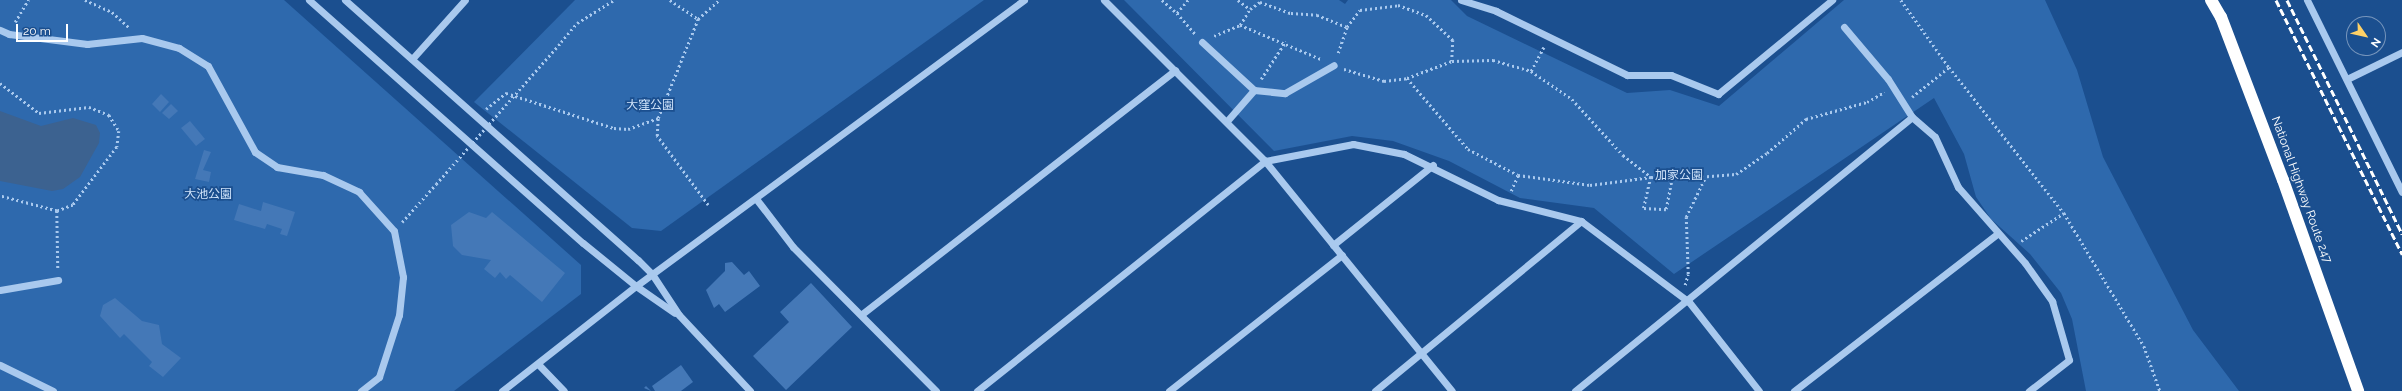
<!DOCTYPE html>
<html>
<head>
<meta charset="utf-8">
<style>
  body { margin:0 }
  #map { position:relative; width:2402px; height:391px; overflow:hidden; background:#1b4f8f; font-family:Raleway,"Noto Sans JP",sans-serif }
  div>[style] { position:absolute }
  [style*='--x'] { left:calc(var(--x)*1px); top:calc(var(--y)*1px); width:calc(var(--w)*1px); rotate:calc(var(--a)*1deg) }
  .green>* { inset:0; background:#2e69ad }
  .water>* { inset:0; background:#3c6290 }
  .building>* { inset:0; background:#4478b7 }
  .path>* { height:2.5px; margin-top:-1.25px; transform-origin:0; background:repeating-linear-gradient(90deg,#a9c9ee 0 2px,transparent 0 5px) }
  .minor>* { height:7px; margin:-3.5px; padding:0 3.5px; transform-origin:3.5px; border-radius:3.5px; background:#a9c9ee }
  .highway>* { height:12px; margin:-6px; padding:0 6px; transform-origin:6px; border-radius:6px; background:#fff }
  .rail>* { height:3px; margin-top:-1.5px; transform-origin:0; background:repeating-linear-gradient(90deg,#fff 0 7px,transparent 0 10px) }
  .path-bridge>* { height:2.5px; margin-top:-1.25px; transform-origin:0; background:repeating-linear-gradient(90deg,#a9c9ee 0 2px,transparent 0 5px) }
  span { translate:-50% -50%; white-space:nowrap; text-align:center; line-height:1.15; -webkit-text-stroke:3.5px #1b4f8f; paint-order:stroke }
  .park-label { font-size:12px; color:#cfe3fa }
  .street-label { font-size:12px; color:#fff }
  .north { position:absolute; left:2346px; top:16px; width:40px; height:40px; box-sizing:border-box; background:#1b4f8f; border:1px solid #7695bc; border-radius:50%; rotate:124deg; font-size:11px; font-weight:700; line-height:16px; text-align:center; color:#fff }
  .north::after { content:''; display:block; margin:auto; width:14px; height:18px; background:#ffd166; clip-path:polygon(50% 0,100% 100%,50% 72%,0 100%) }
  .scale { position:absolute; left:16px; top:24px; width:52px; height:18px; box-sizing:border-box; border:2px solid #fff; border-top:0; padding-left:5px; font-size:12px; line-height:14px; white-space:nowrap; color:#fff; -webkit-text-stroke:3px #1b4f8f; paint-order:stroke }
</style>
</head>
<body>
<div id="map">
  <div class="green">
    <div style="clip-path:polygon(0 0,284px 0,581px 265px,581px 294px,454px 391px,0 391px)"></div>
    <div style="clip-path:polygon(575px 0,984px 0,661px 231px,632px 228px,474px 102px)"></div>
    <div style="clip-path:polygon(1124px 0,1339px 0,1345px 4px,1348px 0,1451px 0,1467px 16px,1627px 93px,1670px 90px,1719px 106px,1844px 0,2045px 0,2077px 70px,2103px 157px,2193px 330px,2239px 391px,2086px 391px,2072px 319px,2061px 293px,2030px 254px,1991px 219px,1976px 197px,1964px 154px,1934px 98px,1674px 274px,1594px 208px,1520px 198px,1449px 161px,1393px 141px,1352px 136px,1274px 151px)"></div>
  </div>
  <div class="water">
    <div style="clip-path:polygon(0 111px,41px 126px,73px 118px,96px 125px,100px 133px,99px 143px,80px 177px,63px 189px,52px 191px,0 181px)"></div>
  </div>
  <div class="building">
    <div style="clip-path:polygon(161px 94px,169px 102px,160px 112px,152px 104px)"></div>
    <div style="clip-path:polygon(171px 104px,178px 111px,169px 119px,162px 113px)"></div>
    <div style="clip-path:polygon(190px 121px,205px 139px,196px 146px,181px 128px)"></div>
    <div style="clip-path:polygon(204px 150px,211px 152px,203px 170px,211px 172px,209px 182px,195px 179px)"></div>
    <div style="clip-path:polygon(263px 202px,295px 212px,287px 236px,280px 234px,282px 229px,267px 224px,265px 229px,234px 220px,239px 204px,261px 211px)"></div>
    <div style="clip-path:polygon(469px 212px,486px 218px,492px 212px,565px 273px,542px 302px,510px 275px,506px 279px,500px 272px,495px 278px,484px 269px,491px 260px,462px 255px,453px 246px,451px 225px)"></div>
    <div style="clip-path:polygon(732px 262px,744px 275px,749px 271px,760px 286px,725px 312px,719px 304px,714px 308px,706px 290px,725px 271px,725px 263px)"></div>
    <div style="clip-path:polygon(811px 283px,852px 327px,786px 390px,753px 356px,789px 322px,780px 312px)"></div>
    <div style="clip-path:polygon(115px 298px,142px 321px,159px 325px,162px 344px,181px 358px,163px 377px,149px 366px,152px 362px,124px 334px,120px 338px,100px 316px,103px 305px)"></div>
    <div style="clip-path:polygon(681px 365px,693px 382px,681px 391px,655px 391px,652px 386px)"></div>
    <div style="clip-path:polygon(646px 386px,651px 391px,644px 388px)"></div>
  </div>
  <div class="path">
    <div style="--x:85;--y:0;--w:30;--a:24"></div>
    <div style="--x:112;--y:12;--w:24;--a:42"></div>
    <div style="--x:670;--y:0;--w:34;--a:34"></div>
    <div style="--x:1162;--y:0;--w:20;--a:41"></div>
    <div style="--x:1177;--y:13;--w:17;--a:-50"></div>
    <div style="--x:1238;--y:0;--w:15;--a:37"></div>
    <div style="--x:1250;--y:9;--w:12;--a:-35"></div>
    <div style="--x:1260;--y:2;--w:33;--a:20"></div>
    <div style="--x:1291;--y:13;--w:26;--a:4"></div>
    <div style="--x:1317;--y:15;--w:32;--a:22"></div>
    <div style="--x:1347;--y:27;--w:21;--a:-53"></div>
    <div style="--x:1360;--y:10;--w:38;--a:-7"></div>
    <div style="--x:1398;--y:5;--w:30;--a:20"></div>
    <div style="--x:1426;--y:15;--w:37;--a:43"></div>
    <div style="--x:1453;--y:40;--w:21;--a:93"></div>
    <div style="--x:1452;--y:61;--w:41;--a:-1.4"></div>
    <div style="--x:1493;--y:60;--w:40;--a:16"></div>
    <div style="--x:1531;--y:71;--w:50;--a:34.3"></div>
    <div style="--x:1572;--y:99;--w:76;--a:47.7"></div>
    <div style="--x:1623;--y:155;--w:36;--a:38"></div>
    <div style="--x:1651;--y:177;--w:21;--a:5"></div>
    <div style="--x:1672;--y:179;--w:64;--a:-4.5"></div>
    <div style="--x:1736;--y:174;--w:37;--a:-34"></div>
    <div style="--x:1767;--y:153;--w:52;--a:-41.1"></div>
    <div style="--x:1806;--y:119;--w:63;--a:-15.6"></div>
    <div style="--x:1867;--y:102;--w:20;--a:-30"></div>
    <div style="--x:1901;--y:0;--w:82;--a:54.4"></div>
    <div style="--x:1949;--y:67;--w:186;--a:51.8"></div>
    <div style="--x:2064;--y:213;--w:155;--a:59"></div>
    <div style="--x:2144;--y:346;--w:48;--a:70.4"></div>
    <div style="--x:1177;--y:13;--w:28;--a:49"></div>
    <div style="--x:15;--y:22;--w:26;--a:-59"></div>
    <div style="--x:1240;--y:25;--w:19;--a:-58"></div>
    <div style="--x:1214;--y:36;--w:28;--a:-23"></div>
    <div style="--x:1240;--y:25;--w:88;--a:22.8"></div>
    <div style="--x:561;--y:42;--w:25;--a:-50"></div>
    <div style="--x:577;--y:23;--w:44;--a:-31.9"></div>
    <div style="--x:1338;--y:53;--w:28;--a:-71"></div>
    <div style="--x:1344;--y:69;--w:42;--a:16.7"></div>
    <div style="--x:1384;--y:81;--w:23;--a:-7"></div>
    <div style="--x:1407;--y:78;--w:94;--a:49.3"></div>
    <div style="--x:1468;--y:149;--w:56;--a:27.5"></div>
    <div style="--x:1518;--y:175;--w:73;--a:7.9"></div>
    <div style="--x:1590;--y:185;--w:62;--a:-7.5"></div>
    <div style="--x:1651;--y:177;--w:32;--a:103"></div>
    <div style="--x:1644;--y:208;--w:22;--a:3"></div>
    <div style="--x:1666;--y:209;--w:31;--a:-79"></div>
    <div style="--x:1531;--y:71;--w:27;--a:-62"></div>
    <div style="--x:1407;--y:78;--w:48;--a:-20.7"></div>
    <div style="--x:1261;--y:79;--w:45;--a:-56.7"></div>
    <div style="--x:0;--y:83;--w:49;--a:37.6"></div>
    <div style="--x:39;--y:113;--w:50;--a:-6.8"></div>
    <div style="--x:89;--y:107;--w:22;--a:22"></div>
    <div style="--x:109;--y:115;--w:19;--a:58"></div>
    <div style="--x:119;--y:131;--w:16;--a:97"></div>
    <div style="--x:117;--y:147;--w:73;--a:127.2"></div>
    <div style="--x:73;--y:205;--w:17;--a:159"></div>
    <div style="--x:57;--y:211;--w:59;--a:-165.3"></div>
    <div style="--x:1912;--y:97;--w:48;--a:-39"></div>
    <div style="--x:486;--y:109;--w:26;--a:-39"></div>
    <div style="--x:506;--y:93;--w:114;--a:18"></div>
    <div style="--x:614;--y:128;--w:14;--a:4"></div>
    <div style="--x:628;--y:129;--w:32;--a:-20"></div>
    <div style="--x:1511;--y:191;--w:17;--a:-66"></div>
    <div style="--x:708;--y:205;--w:86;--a:-126.5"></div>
    <div style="--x:657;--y:136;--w:18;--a:-87"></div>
    <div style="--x:658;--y:118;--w:107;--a:-68"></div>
    <div style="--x:698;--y:19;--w:28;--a:-42"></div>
    <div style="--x:57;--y:211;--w:58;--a:89"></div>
    <div style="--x:402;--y:222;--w:51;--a:-48.2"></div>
    <div style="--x:2021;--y:241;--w:51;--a:-33.1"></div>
    <div style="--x:1685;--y:285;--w:11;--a:-75"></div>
    <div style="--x:1688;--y:274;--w:57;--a:-92"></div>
    <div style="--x:1686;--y:217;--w:43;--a:-64"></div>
  </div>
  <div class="minor">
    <div style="--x:309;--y:0;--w:366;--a:41.6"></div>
    <div style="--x:583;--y:243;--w:68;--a:39.1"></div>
    <div style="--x:636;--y:286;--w:47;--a:34.7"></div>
    <div style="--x:345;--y:0;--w:392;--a:41.6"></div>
    <div style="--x:638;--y:260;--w:20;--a:45"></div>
    <div style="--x:652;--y:274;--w:49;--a:56.6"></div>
    <div style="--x:679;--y:315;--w:104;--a:46.9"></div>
    <div style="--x:1104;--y:0;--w:228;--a:45"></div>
    <div style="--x:1265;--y:161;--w:296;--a:50.9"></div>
    <div style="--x:1461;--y:0;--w:37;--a:17"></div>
    <div style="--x:1496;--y:11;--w:146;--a:26"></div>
    <div style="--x:1627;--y:75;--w:44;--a:0"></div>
    <div style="--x:1671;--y:75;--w:51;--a:22"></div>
    <div style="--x:1718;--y:94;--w:148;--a:-39.5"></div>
    <div style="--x:2307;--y:0;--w:214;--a:63.7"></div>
    <div style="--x:1844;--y:27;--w:68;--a:49.8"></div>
    <div style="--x:1888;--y:79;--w:45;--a:57.7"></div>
    <div style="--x:1912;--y:117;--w:30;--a:41"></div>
    <div style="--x:1935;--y:137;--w:55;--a:65.3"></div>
    <div style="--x:1958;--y:187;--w:101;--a:48.6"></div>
    <div style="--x:2025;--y:263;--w:47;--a:54.6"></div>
    <div style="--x:2052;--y:301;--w:61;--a:73.9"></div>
    <div style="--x:2069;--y:360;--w:51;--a:142.2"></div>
    <div style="--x:0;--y:30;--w:10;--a:24"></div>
    <div style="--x:9;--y:34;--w:79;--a:7.3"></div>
    <div style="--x:87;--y:44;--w:55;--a:-6.2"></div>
    <div style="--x:142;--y:38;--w:38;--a:15"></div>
    <div style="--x:179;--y:48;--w:34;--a:32"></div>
    <div style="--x:208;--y:66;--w:98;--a:61.3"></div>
    <div style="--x:255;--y:152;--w:27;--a:34"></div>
    <div style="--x:277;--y:167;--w:47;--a:9.9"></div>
    <div style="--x:323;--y:175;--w:40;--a:25"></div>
    <div style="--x:359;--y:192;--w:52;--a:48.1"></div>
    <div style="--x:394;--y:231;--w:47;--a:78.9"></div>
    <div style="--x:403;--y:277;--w:38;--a:96"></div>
    <div style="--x:399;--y:315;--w:65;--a:107.9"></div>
    <div style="--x:379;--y:377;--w:23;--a:142"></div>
    <div style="--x:1202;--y:42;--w:71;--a:42.7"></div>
    <div style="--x:412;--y:59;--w:79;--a:-48.1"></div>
    <div style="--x:2349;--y:78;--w:59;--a:-26.1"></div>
    <div style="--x:1227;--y:121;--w:41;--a:-48.9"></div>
    <div style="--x:1254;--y:90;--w:31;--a:6"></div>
    <div style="--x:1285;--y:93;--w:56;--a:-29.7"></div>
    <div style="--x:757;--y:200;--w:59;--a:52.5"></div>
    <div style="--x:793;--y:247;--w:203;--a:45.2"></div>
    <div style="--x:1333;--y:245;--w:128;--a:-38.7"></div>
    <div style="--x:0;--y:290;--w:59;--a:-9.8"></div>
    <div style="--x:862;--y:314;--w:397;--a:-37.9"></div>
    <div style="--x:538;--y:364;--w:37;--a:46"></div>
    <div style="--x:0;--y:365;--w:59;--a:26.1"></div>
    <div style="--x:502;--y:391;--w:170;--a:-38.1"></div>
    <div style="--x:636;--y:286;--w:482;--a:-36.4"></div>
    <div style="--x:977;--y:391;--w:369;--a:-38.6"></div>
    <div style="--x:1265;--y:161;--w:90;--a:-10.9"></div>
    <div style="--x:1353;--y:144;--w:52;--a:11.1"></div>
    <div style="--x:1404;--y:154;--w:105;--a:26.1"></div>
    <div style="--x:1498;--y:200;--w:86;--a:14.2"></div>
    <div style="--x:1581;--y:221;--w:135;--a:36.9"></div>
    <div style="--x:1689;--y:302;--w:113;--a:51.8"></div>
    <div style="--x:1169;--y:391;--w:220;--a:-38.2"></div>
    <div style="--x:1375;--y:391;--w:267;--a:-39.5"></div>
    <div style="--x:1575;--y:391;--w:434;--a:-39.1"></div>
    <div style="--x:1794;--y:391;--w:257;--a:-37.7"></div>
  </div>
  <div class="highway">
    <div style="--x:2211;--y:0;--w:20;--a:60"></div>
    <div style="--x:2221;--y:17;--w:174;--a:69.2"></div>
    <div style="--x:2283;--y:180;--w:224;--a:70.4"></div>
  </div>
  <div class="rail">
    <div style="--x:2276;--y:0;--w:284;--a:63.6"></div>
    <div style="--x:2287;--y:0;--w:261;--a:63.8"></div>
  </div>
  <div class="path-bridge">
    <div style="--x:436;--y:184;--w:189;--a:-48.6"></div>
  </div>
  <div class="park-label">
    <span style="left:650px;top:106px">大窪公園</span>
    <span style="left:1679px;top:176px">加家公園</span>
    <span style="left:208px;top:195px">大池公園</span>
  </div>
  <div class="street-label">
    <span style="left:2301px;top:190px;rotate:70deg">National Highway Route 247</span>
  </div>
  <div class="north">N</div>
  <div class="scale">20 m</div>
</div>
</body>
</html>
